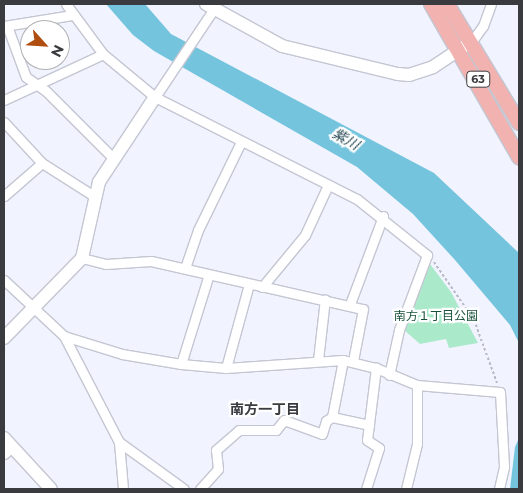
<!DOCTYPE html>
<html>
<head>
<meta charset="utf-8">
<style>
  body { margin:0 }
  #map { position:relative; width:523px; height:493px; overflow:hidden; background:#f1f3ff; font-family:Montserrat,"Noto Sans JP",sans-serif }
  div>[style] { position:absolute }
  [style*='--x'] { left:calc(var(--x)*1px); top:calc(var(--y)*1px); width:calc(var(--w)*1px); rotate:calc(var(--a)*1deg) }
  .green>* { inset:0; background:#abe9cb }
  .water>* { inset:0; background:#75c4dd }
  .path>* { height:2px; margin-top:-1px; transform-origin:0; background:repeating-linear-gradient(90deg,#b8b9c3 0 2.5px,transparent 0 5px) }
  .roads { filter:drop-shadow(1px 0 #c4c6d2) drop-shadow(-1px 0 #c4c6d2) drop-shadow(0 1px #c4c6d2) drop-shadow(0 -1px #c4c6d2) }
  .street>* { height:9px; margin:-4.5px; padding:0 4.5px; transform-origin:4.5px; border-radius:4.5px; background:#fff }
  .secondary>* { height:12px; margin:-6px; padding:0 6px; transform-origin:6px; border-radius:6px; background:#fff }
  .primary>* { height:14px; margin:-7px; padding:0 7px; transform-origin:7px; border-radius:7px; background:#f2b2b0 }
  span { translate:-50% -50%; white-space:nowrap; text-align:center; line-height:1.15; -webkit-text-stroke:4.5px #fff; paint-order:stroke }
  .shield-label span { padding:1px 4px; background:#fff; border:1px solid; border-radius:4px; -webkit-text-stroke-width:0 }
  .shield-label { font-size:11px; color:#3a3b3f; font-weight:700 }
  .park-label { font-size:12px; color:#18503a }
  .water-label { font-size:14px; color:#1e424e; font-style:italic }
  .neighbourhood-label { font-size:14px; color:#3a3b3f; font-weight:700 }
  .frame { position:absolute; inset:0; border:5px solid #3a3b3f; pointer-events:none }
  .north { position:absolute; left:20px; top:20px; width:50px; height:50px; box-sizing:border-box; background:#fff; border:1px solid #b0b1b2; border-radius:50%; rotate:116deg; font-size:14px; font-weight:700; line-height:20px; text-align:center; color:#3a3b3f }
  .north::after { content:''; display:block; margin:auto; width:18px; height:22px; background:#b04e11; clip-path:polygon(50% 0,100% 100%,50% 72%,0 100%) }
</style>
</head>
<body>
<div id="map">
  <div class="green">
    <div style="clip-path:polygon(430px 264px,451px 292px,478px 343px,449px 348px,446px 339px,420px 344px,404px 330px)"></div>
  </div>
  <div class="water">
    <div style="clip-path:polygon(106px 4px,145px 4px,171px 34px,434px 173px,519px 253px,519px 343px,510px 325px,455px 260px,413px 214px,357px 167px,154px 51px,133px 35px)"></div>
    <div style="clip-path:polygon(519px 438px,519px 489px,510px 489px,515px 447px)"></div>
  </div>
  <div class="path">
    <div style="--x:434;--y:262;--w:70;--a:55.4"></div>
    <div style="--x:474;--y:320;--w:67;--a:69.9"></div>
  </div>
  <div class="roads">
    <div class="street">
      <div style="--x:66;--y:4;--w:62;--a:53.5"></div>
      <div style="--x:103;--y:54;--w:67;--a:39.6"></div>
      <div style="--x:155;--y:97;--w:226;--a:26.8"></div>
      <div style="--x:357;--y:199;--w:90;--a:38.7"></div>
      <div style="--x:427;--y:255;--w:80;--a:110.5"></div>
      <div style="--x:399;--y:330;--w:46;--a:102.5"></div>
      <div style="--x:4;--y:26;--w:69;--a:-9.2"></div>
      <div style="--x:7;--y:26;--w:54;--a:69.6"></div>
      <div style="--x:26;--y:77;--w:24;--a:35"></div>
      <div style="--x:46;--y:91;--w:95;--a:45"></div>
      <div style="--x:472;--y:41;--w:19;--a:-54"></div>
      <div style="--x:483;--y:26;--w:23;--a:-70"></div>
      <div style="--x:155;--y:97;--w:105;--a:-56.3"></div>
      <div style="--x:4;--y:100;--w:109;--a:-24.9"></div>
      <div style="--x:4;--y:122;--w:56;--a:47.2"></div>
      <div style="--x:4;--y:196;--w:50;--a:-41"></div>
      <div style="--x:42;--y:163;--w:62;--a:32.4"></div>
      <div style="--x:82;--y:258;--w:25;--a:14"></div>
      <div style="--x:106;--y:264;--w:45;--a:-3.8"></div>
      <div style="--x:151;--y:261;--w:217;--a:12.8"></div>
      <div style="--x:363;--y:309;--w:53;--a:100.9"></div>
      <div style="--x:185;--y:268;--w:40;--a:-71.1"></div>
      <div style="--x:198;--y:230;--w:98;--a:-64"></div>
      <div style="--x:4;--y:280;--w:82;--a:43"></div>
      <div style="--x:64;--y:336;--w:119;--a:62.6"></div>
      <div style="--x:119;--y:442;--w:80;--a:35.9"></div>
      <div style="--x:262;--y:287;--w:67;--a:-50.4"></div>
      <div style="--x:305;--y:235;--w:55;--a:-65.3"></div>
      <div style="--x:350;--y:304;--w:94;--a:-69.4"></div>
      <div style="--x:64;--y:336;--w:61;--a:17.2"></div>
      <div style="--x:122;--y:354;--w:60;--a:9.6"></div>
      <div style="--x:181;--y:364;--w:45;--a:5.1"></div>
      <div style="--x:226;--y:368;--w:117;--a:-3.9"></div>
      <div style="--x:343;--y:360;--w:34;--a:14"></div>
      <div style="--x:376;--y:368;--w:44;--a:22.5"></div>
      <div style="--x:417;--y:385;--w:83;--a:4.8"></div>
      <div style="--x:500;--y:392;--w:75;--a:86.9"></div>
      <div style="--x:504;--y:467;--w:23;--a:103"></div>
      <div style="--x:318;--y:360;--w:61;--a:-83.5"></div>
      <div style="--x:343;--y:360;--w:58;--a:100.9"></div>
      <div style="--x:332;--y:417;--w:38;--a:12"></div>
      <div style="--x:181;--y:364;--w:94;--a:-72.7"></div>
      <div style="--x:226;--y:368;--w:87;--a:-74.7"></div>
      <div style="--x:119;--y:442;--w:47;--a:85.1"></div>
      <div style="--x:4;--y:454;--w:11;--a:-41"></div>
      <div style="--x:200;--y:489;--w:27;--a:-48"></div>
      <div style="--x:218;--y:469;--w:19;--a:-96"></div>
      <div style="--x:216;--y:450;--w:30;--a:-41"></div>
      <div style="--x:239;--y:430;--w:37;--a:0"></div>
      <div style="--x:276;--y:430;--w:13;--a:-51"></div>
      <div style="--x:284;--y:420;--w:40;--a:20.2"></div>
      <div style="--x:322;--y:434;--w:14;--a:-73"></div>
      <div style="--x:326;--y:421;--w:7;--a:-34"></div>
      <div style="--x:366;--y:489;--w:43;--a:-72.4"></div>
      <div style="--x:379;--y:448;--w:14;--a:-146"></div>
      <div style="--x:367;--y:440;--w:73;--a:-82.9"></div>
      <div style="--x:406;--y:489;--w:46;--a:-76.3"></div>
      <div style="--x:417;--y:444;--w:59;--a:-90"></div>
    </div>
    <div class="secondary">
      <div style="--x:206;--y:4;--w:87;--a:28.9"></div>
      <div style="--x:282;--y:46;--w:119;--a:13.6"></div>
      <div style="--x:398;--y:74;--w:11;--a:5"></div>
      <div style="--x:409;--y:75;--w:25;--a:-18"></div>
      <div style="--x:433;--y:67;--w:47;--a:-33.7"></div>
      <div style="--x:4;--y:338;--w:112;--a:-45.7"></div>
      <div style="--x:82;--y:258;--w:78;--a:-77.4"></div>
      <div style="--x:99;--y:182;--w:102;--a:-56.6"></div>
      <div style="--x:4;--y:438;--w:69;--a:47.3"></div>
    </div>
    <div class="primary">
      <div style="--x:431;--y:4;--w:177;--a:60.1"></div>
      <div style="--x:447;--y:4;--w:139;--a:58.8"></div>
    </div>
  </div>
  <div class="shield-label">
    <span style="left:478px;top:79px">63</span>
  </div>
  <div class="park-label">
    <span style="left:436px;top:316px">南方１丁目公園</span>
  </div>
  <div class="water-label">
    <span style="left:346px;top:139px;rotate:30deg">紫川</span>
  </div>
  <div class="neighbourhood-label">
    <span style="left:265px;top:409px">南方一丁目</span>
  </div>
  <div class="frame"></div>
  <div class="north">N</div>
</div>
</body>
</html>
